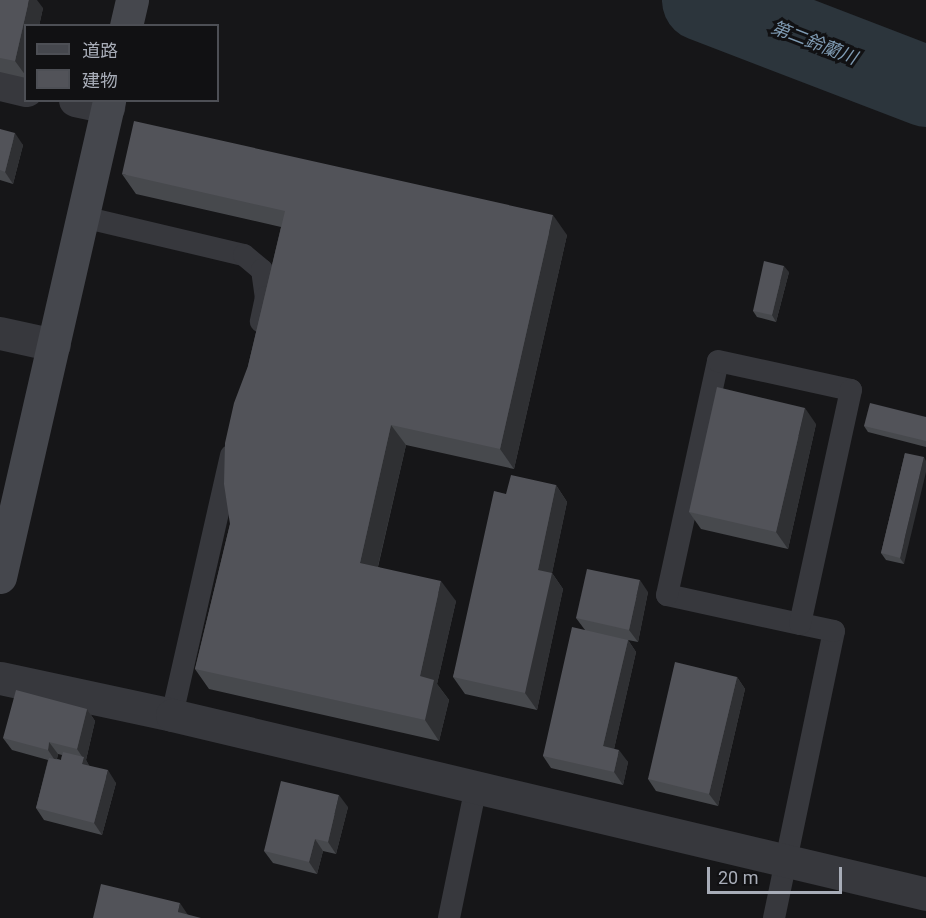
<!DOCTYPE html>
<html>
<head>
<meta charset="utf-8">
<style>
  body { margin:0 }
  #map { position:relative; width:926px; height:918px; overflow:hidden; background:#161618; font-family:Roboto,"Noto Sans JP",sans-serif }
  div>[style] { position:absolute }
  [style*='--x'] { left:calc(var(--x)*1px); top:calc(var(--y)*1px); width:calc(var(--w)*1px); rotate:calc(var(--a)*1deg) }
  .river>* { height:81px; margin:-40.5px; padding:0 40.5px; transform-origin:40.5px; border-radius:40.5px; background:#2c353c }
  .lane>* { height:22px; margin:-11px; padding:0 11px; transform-origin:11px; border-radius:11px; background:#37383d }
  .street>* { height:33px; margin:-16.5px; padding:0 16.5px; transform-origin:16.5px; border-radius:16.5px; background:#37383d }
  .secondary>* { height:33px; margin:-16.5px; padding:0 16.5px; transform-origin:16.5px; border-radius:16.5px; background:#45474d }
  .wall>* { inset:0; background:#47494d }
  .shaded-wall>* { inset:0; background:#2f3033 }
  .building>* { inset:0; background:#525359 }
  span { translate:-50% -50%; white-space:nowrap; text-align:center; line-height:1.15; -webkit-text-stroke:6px #111113; paint-order:stroke }
  .water-label { font-size:18px; color:#7f9bb3; font-style:italic }
  .legend { position:absolute; left:24px; top:24px; width:195px; height:78px; box-sizing:border-box; background:#111113; border:2px solid #4d4f55; margin:0; padding:8px 10px; list-style:none; font-size:18px; color:#a8adb8 }
  .legend li { display:flex; align-items:center; gap:12px; height:30px }
  .legend b { width:30px; border:2px solid #4d4f55 }
  .scale { position:absolute; left:707px; top:867px; width:135px; height:27px; box-sizing:border-box; border:3px solid #a8adb8; border-top:0; padding-left:8px; font-size:18px; line-height:21px; white-space:nowrap; color:#a8adb8; -webkit-text-stroke:4px #111113; paint-order:stroke }
</style>
</head>
<body>
<div id="map">
  <div class="river">
    <div style="--x:702;--y:0;--w:240;--a:21"></div>
  </div>
  <div class="lane">
    <div style="--x:83;--y:217;--w:165;--a:13.3"></div>
    <div style="--x:244;--y:255;--w:23;--a:40"></div>
    <div style="--x:262;--y:270;--w:27;--a:82"></div>
    <div style="--x:266;--y:297;--w:25;--a:102"></div>
    <div style="--x:172;--y:715;--w:266;--a:-77.2"></div>
    <div style="--x:449;--y:918;--w:134;--a:-78.4"></div>
    <div style="--x:774;--y:918;--w:293;--a:-78.2"></div>
    <div style="--x:834;--y:631;--w:35;--a:-168"></div>
    <div style="--x:800;--y:624;--w:136;--a:-167.7"></div>
    <div style="--x:667;--y:595;--w:239;--a:-77.7"></div>
    <div style="--x:718;--y:361;--w:136;--a:12.3"></div>
    <div style="--x:851;--y:390;--w:239;--a:102.3"></div>
  </div>
  <div class="street">
    <div style="--x:0;--y:84;--w:27;--a:13"></div>
    <div style="--x:75;--y:100;--w:34;--a:12"></div>
    <div style="--x:0;--y:333;--w:55;--a:12.5"></div>
    <div style="--x:0;--y:678;--w:176;--a:12.1"></div>
    <div style="--x:172;--y:715;--w:775;--a:13.35"></div>
  </div>
  <div class="secondary">
    <div style="--x:126;--y:26;--w:27;--a:-77"></div>
    <div style="--x:0;--y:577;--w:489;--a:-77.1"></div>
  </div>
  <div class="wall">
    <div style="clip-path:polygon(0 0,43px 8px,39px 26px,26px 26px,26px 78px,0 72px)"></div>
    <div style="clip-path:polygon(0 129px,23px 145px,13px 184px,0 180px)"></div>
    <div style="clip-path:polygon(122px 174px,567px 235px,514px 469px,406px 445px,378px 567px,456px 601px,437px 684px,449px 700px,439px 741px,209px 689px,195px 669px,230px 524px,248px 366px,281px 227px,136px 194px)"></div>
    <div style="clip-path:polygon(789px 272px,776px 322px,757px 317px,753px 311px)"></div>
    <div style="clip-path:polygon(926px 417px,926px 447px,868px 432px,864px 426px)"></div>
    <div style="clip-path:polygon(816px 424px,788px 549px,701px 529px,689px 512px)"></div>
    <div style="clip-path:polygon(905px 453px,904px 564px,886px 560px,881px 553px)"></div>
    <div style="clip-path:polygon(556px 485px,567px 502px,552px 573px,563px 589px,537px 710px,465px 694px,453px 677px,506px 494px)"></div>
    <div style="clip-path:polygon(648px 592px,638px 642px,628px 640px,636px 652px,614px 749px,628px 762px,623px 785px,551px 768px,543px 756px,585px 630px,576px 618px)"></div>
    <div style="clip-path:polygon(737px 677px,745px 689px,718px 806px,656px 791px,648px 779px)"></div>
    <div style="clip-path:polygon(evenodd,87px 709px,95px 721px,86px 760px,89px 766px,116px 783px,102px 835px,44px 820px,36px 808px,48px 760px,12px 750px,3px 738px,87px 709px,58px 754px,62px 755px,61px 760px,57px 759px,58px 754px)"></div>
    <div style="clip-path:polygon(348px 807px,336px 854px,323px 851px,317px 874px,273px 863px,264px 851px)"></div>
  </div>
  <div class="shaded-wall">
    <div style="clip-path:polygon(29px 0,37px 0,43px 8px,39px 26px,26px 26px,26px 76px,15px 61px)"></div>
    <div style="clip-path:polygon(15px 133px,23px 145px,13px 184px,5px 172px)"></div>
    <div style="clip-path:polygon(553px 215px,567px 235px,514px 469px,500px 449px)"></div>
    <div style="clip-path:polygon(784px 266px,789px 272px,776px 322px,772px 315px)"></div>
    <div style="clip-path:polygon(805px 408px,816px 424px,788px 549px,776px 532px)"></div>
    <div style="clip-path:polygon(391px 425px,406px 445px,374px 583px,360px 563px)"></div>
    <div style="clip-path:polygon(924px 457px,926px 461px,926px 472px,904px 564px,900px 558px)"></div>
    <div style="clip-path:polygon(556px 485px,567px 502px,552px 573px,563px 589px,537px 710px,525px 693px,538px 570px)"></div>
    <div style="clip-path:polygon(640px 580px,648px 592px,638px 642px,629px 630px)"></div>
    <div style="clip-path:polygon(441px 581px,456px 601px,437px 684px,449px 700px,439px 741px,425px 720px,420px 676px)"></div>
    <div style="clip-path:polygon(628px 640px,636px 652px,612px 758px,603px 746px)"></div>
    <div style="clip-path:polygon(737px 677px,745px 689px,718px 806px,709px 794px)"></div>
    <div style="clip-path:polygon(87px 709px,95px 721px,86px 760px,92px 770px,82px 764px,83px 758px,77px 749px)"></div>
    <div style="clip-path:polygon(49px 742px,58px 754px,56px 762px,48px 750px)"></div>
    <div style="clip-path:polygon(619px 750px,628px 762px,623px 785px,614px 772px)"></div>
    <div style="clip-path:polygon(108px 770px,116px 783px,102px 835px,94px 823px)"></div>
    <div style="clip-path:polygon(339px 795px,348px 807px,336px 854px,328px 842px)"></div>
    <div style="clip-path:polygon(315px 839px,323px 851px,317px 874px,309px 862px)"></div>
    <div style="clip-path:polygon(180px 903px,190px 918px,178px 912px)"></div>
  </div>
  <div class="building">
    <div style="clip-path:polygon(0 0,29px 0,15px 61px,0 58px)"></div>
    <div style="clip-path:polygon(134px 121px,553px 215px,500px 449px,391px 425px,360px 563px,441px 581px,420px 676px,434px 680px,425px 720px,195px 669px,230px 524px,224px 484px,225px 443px,234px 403px,248px 366px,285px 211px,122px 174px)"></div>
    <div style="clip-path:polygon(0 129px,15px 133px,5px 172px,0 170px)"></div>
    <div style="clip-path:polygon(764px 261px,784px 266px,772px 315px,753px 311px)"></div>
    <div style="clip-path:polygon(717px 387px,805px 408px,776px 532px,689px 512px)"></div>
    <div style="clip-path:polygon(870px 403px,926px 417px,926px 441px,864px 426px)"></div>
    <div style="clip-path:polygon(905px 453px,924px 457px,900px 558px,881px 553px)"></div>
    <div style="clip-path:polygon(511px 475px,556px 485px,538px 570px,552px 573px,525px 693px,453px 677px,494px 491px,506px 494px)"></div>
    <div style="clip-path:polygon(587px 569px,640px 580px,629px 630px,576px 618px)"></div>
    <div style="clip-path:polygon(572px 627px,628px 640px,603px 746px,619px 750px,614px 772px,543px 756px)"></div>
    <div style="clip-path:polygon(675px 662px,737px 677px,709px 794px,648px 779px)"></div>
    <div style="clip-path:polygon(16px 690px,87px 709px,77px 749px,49px 742px,48px 750px,3px 738px)"></div>
    <div style="clip-path:polygon(63px 752px,84px 757px,82px 764px,108px 770px,94px 823px,36px 808px,49px 758px,61px 760px)"></div>
    <div style="clip-path:polygon(281px 781px,339px 795px,328px 842px,315px 839px,309px 862px,264px 851px)"></div>
    <div style="clip-path:polygon(101px 884px,180px 903px,178px 912px,201px 918px,93px 918px)"></div>
  </div>
  <div class="water-label">
    <span style="left:814px;top:43px;rotate:21deg">第二鈴蘭川</span>
  </div>
  <ul class="legend">
  <li><b style="height:8px;background:#45474d"></b>道路</li>
  <li><b style="height:16px;background:#525359"></b>建物</li>
  </ul>
  <div class="scale">20 m</div>
</div>
</body>
</html>
